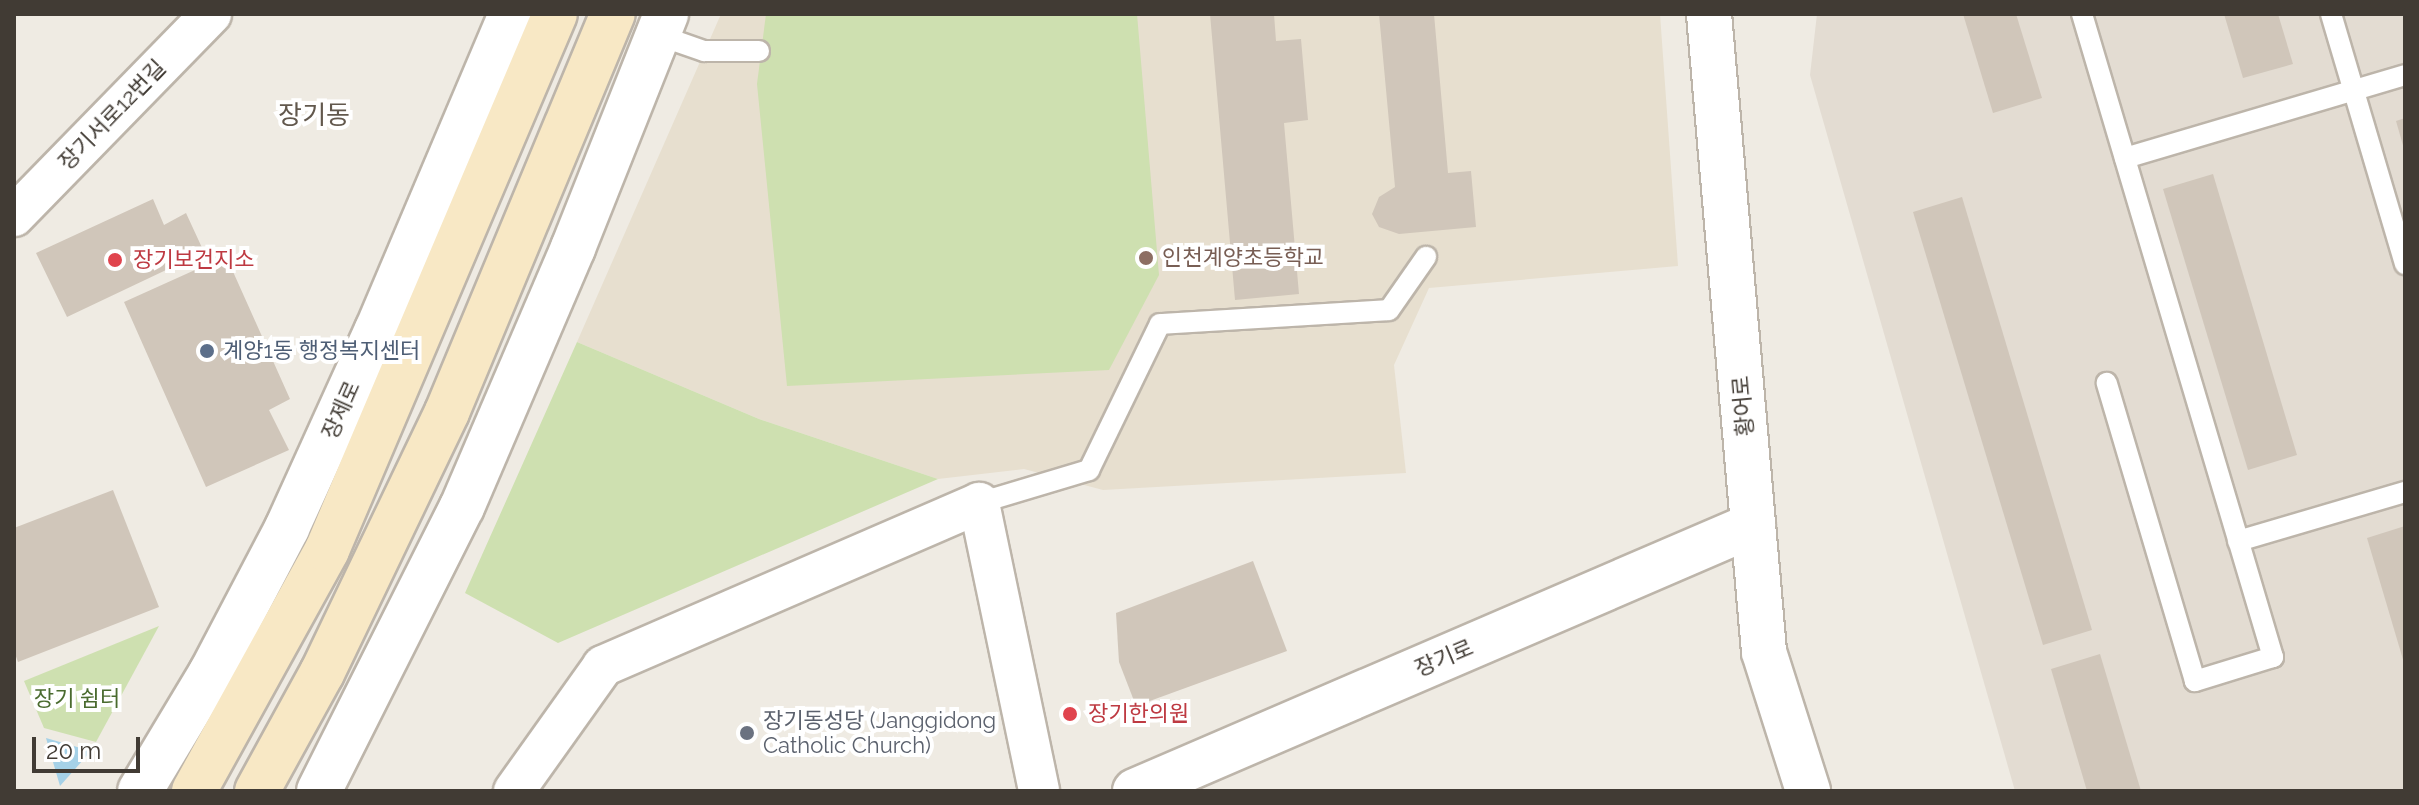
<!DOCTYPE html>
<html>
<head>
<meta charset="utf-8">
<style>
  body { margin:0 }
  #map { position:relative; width:2419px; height:805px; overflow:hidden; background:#efebe3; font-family:Raleway,"Noto Sans KR",sans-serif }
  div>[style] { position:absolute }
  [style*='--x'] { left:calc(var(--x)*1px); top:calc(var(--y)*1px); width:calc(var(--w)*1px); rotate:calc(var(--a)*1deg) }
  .residential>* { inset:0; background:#e3dcd2 }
  .education>* { inset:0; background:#e7dfcf }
  .green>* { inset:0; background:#cee0b0 }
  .water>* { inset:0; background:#a5d1e7 }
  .building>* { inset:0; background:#d0c6ba }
  .roads { filter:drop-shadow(2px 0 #bdb5aa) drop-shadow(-2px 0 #bdb5aa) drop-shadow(0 2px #bdb5aa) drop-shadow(0 -2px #bdb5aa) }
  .service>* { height:20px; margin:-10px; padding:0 10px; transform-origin:10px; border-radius:10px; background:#fff }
  .minor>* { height:40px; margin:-20px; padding:0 20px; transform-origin:20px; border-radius:20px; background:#fff }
  .tertiary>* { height:44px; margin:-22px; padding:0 22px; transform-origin:22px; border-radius:22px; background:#fff }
  .secondary>* { height:44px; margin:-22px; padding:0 22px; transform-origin:22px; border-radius:22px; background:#f8e8c5 }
  .dots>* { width:22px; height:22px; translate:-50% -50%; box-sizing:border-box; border:4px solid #fff; border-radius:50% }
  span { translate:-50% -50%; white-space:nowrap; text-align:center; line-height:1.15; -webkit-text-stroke:8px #fff; paint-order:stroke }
  .street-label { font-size:22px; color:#413b34 }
  .education-label { font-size:22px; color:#785e54 }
  .left { translate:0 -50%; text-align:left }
  .health-label { font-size:22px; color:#be3a42 }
  .service-label { font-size:22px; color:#4e5e75 }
  .park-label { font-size:22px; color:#4a6b2f }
  .worship-label { font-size:22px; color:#5b616d }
  .quarter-label { font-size:26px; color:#62584d }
  .frame { position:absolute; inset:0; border:16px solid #413b34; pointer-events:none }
  .scale { position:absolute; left:32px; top:737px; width:108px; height:36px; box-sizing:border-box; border:4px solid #413b34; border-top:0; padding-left:10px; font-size:24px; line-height:28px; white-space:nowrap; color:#413b34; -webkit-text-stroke:6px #fff; paint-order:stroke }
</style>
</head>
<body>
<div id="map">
  <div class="residential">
    <div style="clip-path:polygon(1817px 14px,2405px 14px,2405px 791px,2015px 791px,1810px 75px)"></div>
  </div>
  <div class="education">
    <div style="clip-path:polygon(721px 14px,1660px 14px,1678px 266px,1429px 288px,1394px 365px,1406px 473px,1103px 490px,1024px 469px,938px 479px,759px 419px,577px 342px)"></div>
  </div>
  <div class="green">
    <div style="clip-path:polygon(766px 14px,1137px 14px,1159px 275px,1109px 370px,787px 386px,757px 84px)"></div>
    <div style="clip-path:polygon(577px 342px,759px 419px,938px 479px,558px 643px,465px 593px)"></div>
    <div style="clip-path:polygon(159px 626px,96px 742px,44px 728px,24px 681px)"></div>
  </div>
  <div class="water">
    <div style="clip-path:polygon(46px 738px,91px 751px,60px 786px)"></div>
  </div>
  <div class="building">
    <div style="clip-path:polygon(1210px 14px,1274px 14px,1276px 41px,1301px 39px,1308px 120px,1284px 123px,1299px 294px,1235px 300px)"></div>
    <div style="clip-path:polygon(1379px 14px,1434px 14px,1448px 173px,1471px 171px,1476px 227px,1399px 234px,1379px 227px,1372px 214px,1379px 197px,1395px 187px)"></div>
    <div style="clip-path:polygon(1963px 14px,2016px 14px,2042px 98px,1993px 113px)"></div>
    <div style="clip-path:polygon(2224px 14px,2278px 14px,2293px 64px,2243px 78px)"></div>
    <div style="clip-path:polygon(2405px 118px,2405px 149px,2404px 149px,2396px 121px)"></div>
    <div style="clip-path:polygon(2213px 174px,2297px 455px,2248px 470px,2163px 189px)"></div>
    <div style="clip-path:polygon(1962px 197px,2092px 630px,2043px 645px,1913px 212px)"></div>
    <div style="clip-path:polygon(153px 199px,164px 225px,186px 213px,204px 252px,67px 317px,36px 253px)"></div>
    <div style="clip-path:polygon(226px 256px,290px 399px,269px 410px,289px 450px,206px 487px,124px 302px)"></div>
    <div style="clip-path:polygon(113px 490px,159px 607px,18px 662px,14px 651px,14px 528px)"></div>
    <div style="clip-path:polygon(2405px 526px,2405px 663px,2404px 663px,2367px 538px)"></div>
    <div style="clip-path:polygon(1253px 561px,1287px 651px,1136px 706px,1119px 662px,1116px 613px)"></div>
    <div style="clip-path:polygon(2100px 654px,2141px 791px,2087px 791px,2051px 669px)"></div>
  </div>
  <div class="roads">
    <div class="service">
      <div style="--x:2082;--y:14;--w:671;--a:73.46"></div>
      <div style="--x:2273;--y:657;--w:82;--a:162.9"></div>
      <div style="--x:2195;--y:681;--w:311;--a:-106.5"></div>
      <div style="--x:2331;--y:14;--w:261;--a:73.5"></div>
      <div style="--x:658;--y:35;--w:49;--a:19.2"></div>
      <div style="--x:704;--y:51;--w:55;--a:0"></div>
      <div style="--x:2125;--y:158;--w:292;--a:-16.5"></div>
      <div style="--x:979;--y:503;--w:115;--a:-16.7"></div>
      <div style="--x:1089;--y:470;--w:162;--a:-64.1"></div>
      <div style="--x:1160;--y:324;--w:229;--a:-3.5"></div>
      <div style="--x:1389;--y:310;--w:65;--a:-55.1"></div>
      <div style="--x:2238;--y:541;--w:174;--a:-16.4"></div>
    </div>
    <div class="minor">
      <div style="--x:14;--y:216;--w:282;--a:-45.7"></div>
      <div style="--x:514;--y:791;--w:153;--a:-54.5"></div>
      <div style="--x:603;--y:666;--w:410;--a:-23.4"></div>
      <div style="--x:979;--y:503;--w:294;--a:78.2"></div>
    </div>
    <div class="tertiary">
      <div style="--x:1709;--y:14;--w:640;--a:85.07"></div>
      <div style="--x:1764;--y:652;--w:146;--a:72.4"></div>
      <div style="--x:140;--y:791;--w:138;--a:-59"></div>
      <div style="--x:211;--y:673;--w:164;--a:-62.3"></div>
      <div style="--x:287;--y:528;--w:217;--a:-65.6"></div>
      <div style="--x:377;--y:330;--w:343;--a:-67"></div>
      <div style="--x:319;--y:791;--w:318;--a:-63.3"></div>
      <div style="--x:462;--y:507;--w:282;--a:-66.8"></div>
      <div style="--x:573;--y:248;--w:252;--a:-68.3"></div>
      <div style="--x:1135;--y:791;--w:673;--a:-23.29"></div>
    </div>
    <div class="secondary">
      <div style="--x:194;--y:791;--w:275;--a:-61.1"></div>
      <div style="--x:327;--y:550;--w:582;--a:-66.96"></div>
      <div style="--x:257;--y:791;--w:135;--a:-61.2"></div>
      <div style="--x:322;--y:673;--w:289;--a:-64.4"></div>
      <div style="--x:447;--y:412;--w:431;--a:-67.4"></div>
    </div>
  </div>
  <div class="dots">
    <div style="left:1146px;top:258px;background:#8d6e63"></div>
    <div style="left:115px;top:260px;background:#e0444e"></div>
    <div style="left:207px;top:351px;background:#5c6f8a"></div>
    <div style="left:1070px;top:714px;background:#e0444e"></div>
    <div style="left:747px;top:733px;background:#6b7280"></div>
  </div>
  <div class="street-label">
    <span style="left:112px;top:115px;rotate:-46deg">장기서로12번길</span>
    <span style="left:1743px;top:406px;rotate:-95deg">황어로</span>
    <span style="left:341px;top:410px;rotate:-66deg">장제로</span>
    <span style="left:1444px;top:658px;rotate:-23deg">장기로</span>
  </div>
  <div class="education-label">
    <span class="left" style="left:1162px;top:258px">인천계양초등학교</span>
  </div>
  <div class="health-label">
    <span class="left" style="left:133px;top:260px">장기보건지소</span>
    <span class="left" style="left:1088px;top:714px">장기한의원</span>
  </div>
  <div class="service-label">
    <span class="left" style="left:223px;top:351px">계양1동 행정복지센터</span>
  </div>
  <div class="park-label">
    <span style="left:77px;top:699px">장기 쉼터</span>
  </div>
  <div class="worship-label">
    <span class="left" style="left:763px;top:733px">장기동성당 (Janggidong<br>Catholic Church)</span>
  </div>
  <div class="quarter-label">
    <span style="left:314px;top:116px">장기동</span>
  </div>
  <div class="frame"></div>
  <div class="scale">20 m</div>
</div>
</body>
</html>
